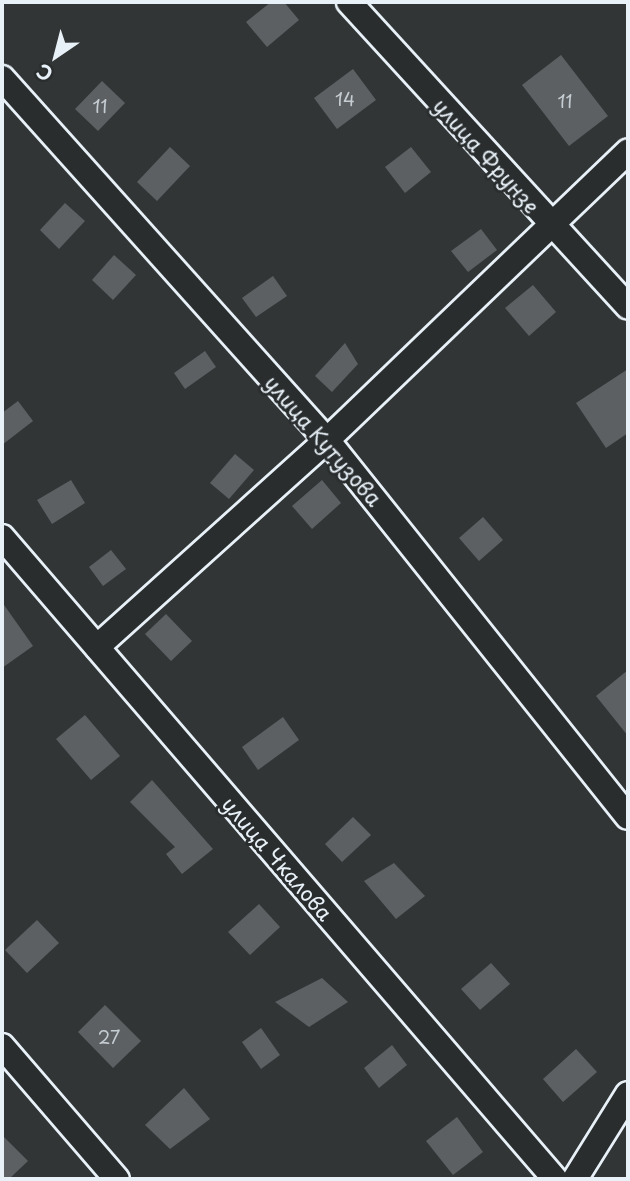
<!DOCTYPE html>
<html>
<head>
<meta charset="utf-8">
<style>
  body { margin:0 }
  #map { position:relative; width:630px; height:1181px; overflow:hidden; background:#323536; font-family:"Playpen Sans",sans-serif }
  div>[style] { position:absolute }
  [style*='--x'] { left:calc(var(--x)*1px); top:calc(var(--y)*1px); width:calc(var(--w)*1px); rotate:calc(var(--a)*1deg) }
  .building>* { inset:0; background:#5c6063 }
  .roads { filter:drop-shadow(2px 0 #e8f1f8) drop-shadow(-2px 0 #e8f1f8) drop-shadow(0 2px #e8f1f8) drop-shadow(0 -2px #e8f1f8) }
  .minor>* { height:24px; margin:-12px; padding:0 12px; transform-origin:12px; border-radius:12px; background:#2a2d2e }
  span { translate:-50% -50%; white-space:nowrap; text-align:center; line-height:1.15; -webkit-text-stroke:6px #2a2d2e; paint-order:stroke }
  .number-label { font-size:18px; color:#c5cdd3 }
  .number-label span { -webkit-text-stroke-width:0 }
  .street-label { font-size:21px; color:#e8f1f8 }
  .frame { position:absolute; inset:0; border:4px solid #e8f1f8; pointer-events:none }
  .north { position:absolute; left:21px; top:21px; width:70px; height:70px; -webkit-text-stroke:5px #2a2d2e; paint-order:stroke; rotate:215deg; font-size:19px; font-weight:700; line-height:28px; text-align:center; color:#e8f1f8 }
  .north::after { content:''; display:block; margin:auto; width:24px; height:32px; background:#e8f1f8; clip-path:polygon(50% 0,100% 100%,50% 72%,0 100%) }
</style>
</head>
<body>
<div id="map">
  <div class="building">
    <div style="clip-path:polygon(271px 2px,284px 2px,299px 20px,267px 47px,246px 22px)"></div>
    <div style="clip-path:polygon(561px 55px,608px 116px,569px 146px,522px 85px)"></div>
    <div style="clip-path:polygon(353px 69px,376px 100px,337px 129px,314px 98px)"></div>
    <div style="clip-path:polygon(102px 81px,125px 103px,98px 131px,75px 109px)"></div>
    <div style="clip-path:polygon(170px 147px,190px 166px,157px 201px,137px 182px)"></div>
    <div style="clip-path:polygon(411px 147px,431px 172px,405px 193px,385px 167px)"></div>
    <div style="clip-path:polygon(65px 203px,85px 221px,59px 249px,40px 230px)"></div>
    <div style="clip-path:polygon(481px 229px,497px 250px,468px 272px,451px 251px)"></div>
    <div style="clip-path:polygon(114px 255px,136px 275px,113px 300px,92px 280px)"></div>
    <div style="clip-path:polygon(273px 276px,287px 296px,256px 317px,242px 298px)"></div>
    <div style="clip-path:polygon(533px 285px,556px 312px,529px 336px,505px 308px)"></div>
    <div style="clip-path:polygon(345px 343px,358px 364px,332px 392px,315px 376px)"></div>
    <div style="clip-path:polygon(205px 351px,216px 367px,185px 389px,174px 373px)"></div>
    <div style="clip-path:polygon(628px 369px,628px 433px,606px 448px,576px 403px)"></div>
    <div style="clip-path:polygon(18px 401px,33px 421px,2px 445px,2px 413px)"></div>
    <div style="clip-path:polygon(235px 454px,254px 470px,229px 499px,210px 483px)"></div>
    <div style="clip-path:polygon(71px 480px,85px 503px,52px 524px,37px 500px)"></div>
    <div style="clip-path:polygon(322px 480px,341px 503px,312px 529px,292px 506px)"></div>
    <div style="clip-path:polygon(483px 517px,503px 540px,479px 561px,459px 538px)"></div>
    <div style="clip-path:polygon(111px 550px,126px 569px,103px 586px,89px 567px)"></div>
    <div style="clip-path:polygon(2px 602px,33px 646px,2px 668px)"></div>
    <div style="clip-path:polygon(166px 614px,192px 641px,171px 661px,145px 634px)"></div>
    <div style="clip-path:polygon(628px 670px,628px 736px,596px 696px)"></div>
    <div style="clip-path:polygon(85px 715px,120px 756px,91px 780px,56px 739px)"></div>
    <div style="clip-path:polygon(283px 717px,299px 740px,258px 770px,242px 747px)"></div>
    <div style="clip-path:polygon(152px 780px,213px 849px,182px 874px,166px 854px,175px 847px,130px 802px)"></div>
    <div style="clip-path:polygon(353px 817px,371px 835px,342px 862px,325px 844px)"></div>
    <div style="clip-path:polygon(394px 863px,425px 896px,396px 919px,364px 881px)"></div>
    <div style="clip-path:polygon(259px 904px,280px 927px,250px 955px,228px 932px)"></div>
    <div style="clip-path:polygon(37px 920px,59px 943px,27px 973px,5px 950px)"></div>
    <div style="clip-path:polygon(491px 963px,510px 984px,480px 1010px,461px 989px)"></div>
    <div style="clip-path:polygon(322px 978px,348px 1002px,309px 1027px,275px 1002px)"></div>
    <div style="clip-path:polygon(105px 1005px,141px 1041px,113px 1068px,78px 1032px)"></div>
    <div style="clip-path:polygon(261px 1028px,280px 1055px,261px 1069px,242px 1042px)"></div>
    <div style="clip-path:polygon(392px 1045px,407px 1065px,379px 1088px,364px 1068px)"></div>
    <div style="clip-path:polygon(576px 1049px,597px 1072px,563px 1102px,543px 1079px)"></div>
    <div style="clip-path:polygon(184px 1088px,210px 1119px,170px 1149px,145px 1125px)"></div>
    <div style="clip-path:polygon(457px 1117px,483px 1152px,453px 1175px,426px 1141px)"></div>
    <div style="clip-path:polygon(2px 1135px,28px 1161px,9px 1179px,2px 1179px)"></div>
  </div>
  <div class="roads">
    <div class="minor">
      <div style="--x:349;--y:2;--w:413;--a:47.5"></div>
      <div style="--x:2;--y:78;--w:486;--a:48.1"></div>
      <div style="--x:327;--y:440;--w:482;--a:51.4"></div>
      <div style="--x:2;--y:537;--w:847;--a:49.26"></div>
      <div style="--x:97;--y:647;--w:309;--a:-42"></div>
      <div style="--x:327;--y:440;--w:417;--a:-43.8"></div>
      <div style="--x:2;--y:1046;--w:176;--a:49.2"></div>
      <div style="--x:575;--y:1179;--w:100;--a:-58.1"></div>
    </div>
  </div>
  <div class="number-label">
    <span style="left:345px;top:99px">14</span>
    <span style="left:565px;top:101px">11</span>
    <span style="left:100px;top:106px">11</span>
    <span style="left:109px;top:1037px">27</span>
  </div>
  <div class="street-label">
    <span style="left:487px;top:155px;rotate:48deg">улица Фрунзе</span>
    <span style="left:324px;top:440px;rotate:49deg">улица Кутузова</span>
    <span style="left:278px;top:858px;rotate:49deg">улица Чкалова</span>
  </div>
  <div class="frame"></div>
  <div class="north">С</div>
</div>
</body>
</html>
